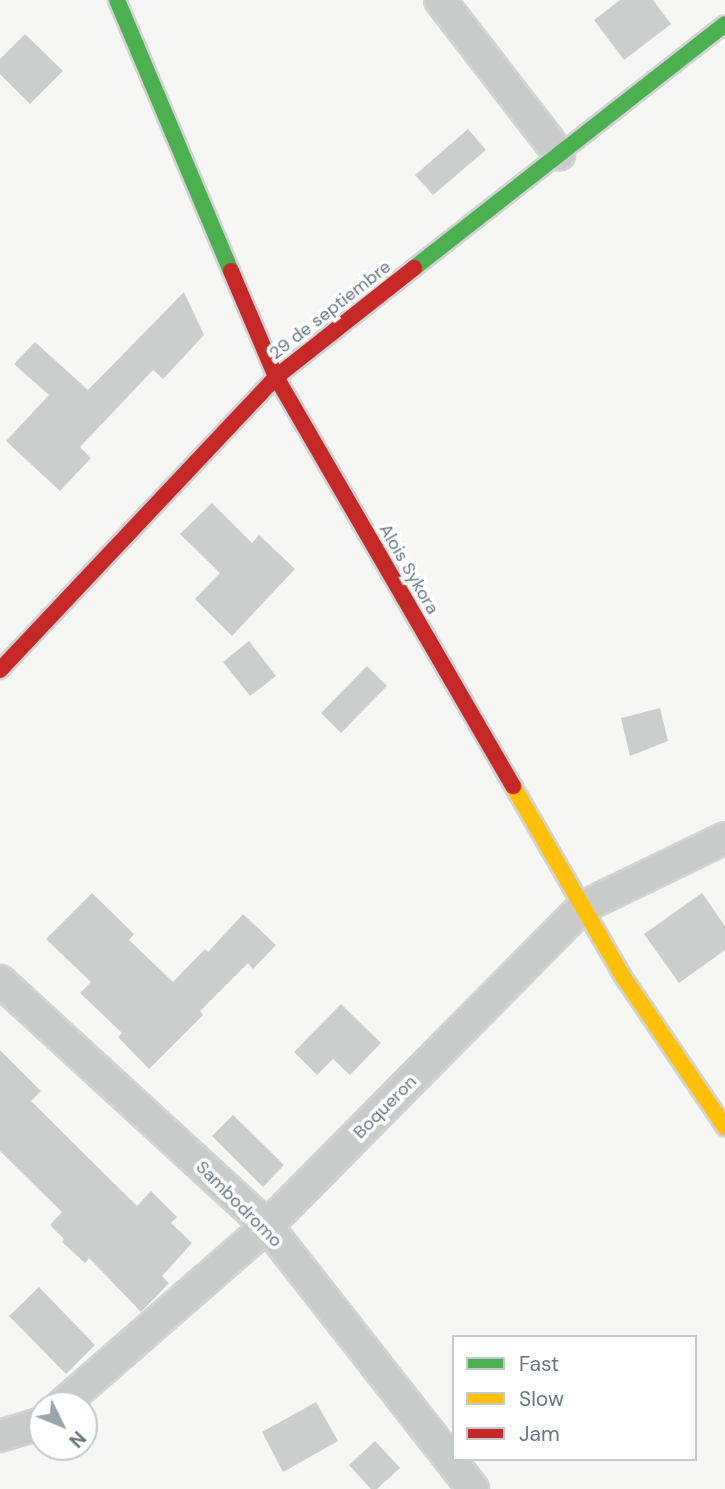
<!DOCTYPE html>
<html>
<head>
<meta charset="utf-8">
<style>
  body { margin:0 }
  #map { position:relative; width:725px; height:1489px; overflow:hidden; background:#f6f6f5; font-family:"DM Sans",sans-serif }
  div>[style] { position:absolute }
  [style*='--x'] { left:calc(var(--x)*1px); top:calc(var(--y)*1px); width:calc(var(--w)*1px); rotate:calc(var(--a)*1deg) }
  .building>* { inset:0; background:#cccece }
  .roads { filter:drop-shadow(2px 0 #d2d3d3) drop-shadow(-2px 0 #d2d3d3) drop-shadow(0 2px #d2d3d3) drop-shadow(0 -2px #d2d3d3) }
  .street>* { height:30px; margin:-15px; padding:0 15px; transform-origin:15px; border-radius:15px; background:#c9caca }
  .fast>* { height:16px; margin:-8px; padding:0 8px; transform-origin:8px; border-radius:8px; background:#4caf50 }
  .slow>* { height:16px; margin:-8px; padding:0 8px; transform-origin:8px; border-radius:8px; background:#ffc107 }
  .jam>* { height:16px; margin:-8px; padding:0 8px; transform-origin:8px; border-radius:8px; background:#c62828 }
  span { translate:-50% -50%; white-space:nowrap; text-align:center; line-height:1.15; -webkit-text-stroke:7px #fff; paint-order:stroke }
  .street-label { font-size:18px; color:#687883 }
  .legend { position:absolute; left:452px; top:1335px; width:245px; height:126px; box-sizing:border-box; background:#fff; border:2px solid #c3c9cd; margin:0; padding:9px 12px; list-style:none; font-size:21px; color:#687883 }
  .legend li { display:flex; align-items:center; gap:14px; height:35px }
  .legend b { width:35px; border:2px solid #c3c9cd }
  .north { position:absolute; left:28px; top:1391px; width:70px; height:70px; box-sizing:border-box; background:#fff; border:2px solid #c3c9cd; border-radius:50%; rotate:133deg; font-size:19px; font-weight:700; line-height:28px; text-align:center; color:#687883 }
  .north::after { content:''; display:block; margin:auto; width:24px; height:32px; background:#9aa4ab; clip-path:polygon(50% 0,100% 100%,50% 72%,0 100%) }
</style>
</head>
<body>
<div id="map">
  <div class="building">
    <div style="clip-path:polygon(620px 0,653px 0,671px 24px,624px 60px,594px 20px)"></div>
    <div style="clip-path:polygon(25px 34px,63px 71px,30px 104px,0 74px,0 59px)"></div>
    <div style="clip-path:polygon(468px 129px,486px 150px,433px 195px,415px 175px)"></div>
    <div style="clip-path:polygon(184px 292px,204px 335px,163px 379px,153px 370px,80px 447px,91px 458px,60px 491px,6px 441px,49px 395px,14px 364px,35px 342px,88px 390px)"></div>
    <div style="clip-path:polygon(212px 503px,252px 543px,259px 535px,295px 569px,232px 636px,195px 599px,220px 573px,180px 534px)"></div>
    <div style="clip-path:polygon(249px 641px,276px 676px,250px 696px,223px 662px)"></div>
    <div style="clip-path:polygon(367px 666px,387px 686px,341px 733px,321px 713px)"></div>
    <div style="clip-path:polygon(660px 708px,668px 741px,630px 756px,621px 718px)"></div>
    <div style="clip-path:polygon(92px 893px,134px 934px,129px 940px,173px 982px,205px 949px,208px 952px,243px 914px,276px 945px,253px 969px,248px 963px,200px 1011px,203px 1015px,149px 1069px,118px 1037px,122px 1033px,80px 993px,91px 982px,46px 939px)"></div>
    <div style="clip-path:polygon(702px 893px,725px 926px,725px 950px,679px 983px,644px 934px)"></div>
    <div style="clip-path:polygon(341px 1004px,381px 1043px,350px 1075px,333px 1059px,317px 1075px,294px 1052px)"></div>
    <div style="clip-path:polygon(0 1050px,41px 1091px,31px 1101px,137px 1206px,151px 1191px,177px 1217px,171px 1223px,192px 1243px,162px 1276px,169px 1283px,141px 1312px,89px 1258px,85px 1263px,62px 1242px,64px 1239px,50px 1225px,62px 1212px,0 1151px)"></div>
    <div style="clip-path:polygon(233px 1115px,284px 1165px,263px 1187px,212px 1136px)"></div>
    <div style="clip-path:polygon(39px 1287px,95px 1345px,66px 1374px,9px 1316px)"></div>
    <div style="clip-path:polygon(316px 1402px,338px 1441px,283px 1472px,262px 1432px)"></div>
    <div style="clip-path:polygon(375px 1441px,400px 1468px,377px 1489px,371px 1489px,349px 1465px)"></div>
  </div>
  <div class="roads">
    <div class="street">
      <div style="--x:440;--y:0;--w:195;--a:52.3"></div>
      <div style="--x:0;--y:981;--w:362;--a:42.5"></div>
      <div style="--x:267;--y:1226;--w:334;--a:51.9"></div>
      <div style="--x:62;--y:1405;--w:272;--a:-41.1"></div>
      <div style="--x:267;--y:1226;--w:449;--a:-45.3"></div>
      <div style="--x:583;--y:907;--w:158;--a:-25.9"></div>
      <div style="--x:0;--y:1436;--w:44;--a:-17.2"></div>
    </div>
    <div class="fast">
      <div style="--x:117;--y:0;--w:294;--a:67.2"></div>
      <div style="--x:414;--y:268;--w:395;--a:-38.1"></div>
    </div>
    <div class="slow">
      <div style="--x:513;--y:786;--w:218;--a:60"></div>
      <div style="--x:622;--y:975;--w:184;--a:55.9"></div>
    </div>
    <div class="jam">
      <div style="--x:231;--y:271;--w:115;--a:67"></div>
      <div style="--x:276;--y:377;--w:473;--a:59.9"></div>
      <div style="--x:0;--y:670;--w:403;--a:-46.7"></div>
      <div style="--x:276;--y:377;--w:176;--a:-38.3"></div>
    </div>
  </div>
  <div class="street-label">
    <span style="left:330px;top:310px;rotate:-38deg">29 de septiembre</span>
    <span style="left:409px;top:569px;rotate:60deg">Alois Sykora</span>
    <span style="left:385px;top:1107px;rotate:-45deg">Boqueron</span>
    <span style="left:239px;top:1204px;rotate:45deg">Sambodromo</span>
  </div>
  <ul class="legend">
  <li><b style="height:9px;background:#4caf50"></b>Fast</li>
  <li><b style="height:9px;background:#ffc107"></b>Slow</li>
  <li><b style="height:9px;background:#c62828"></b>Jam</li>
  </ul>
  <div class="north">N</div>
</div>
</body>
</html>
